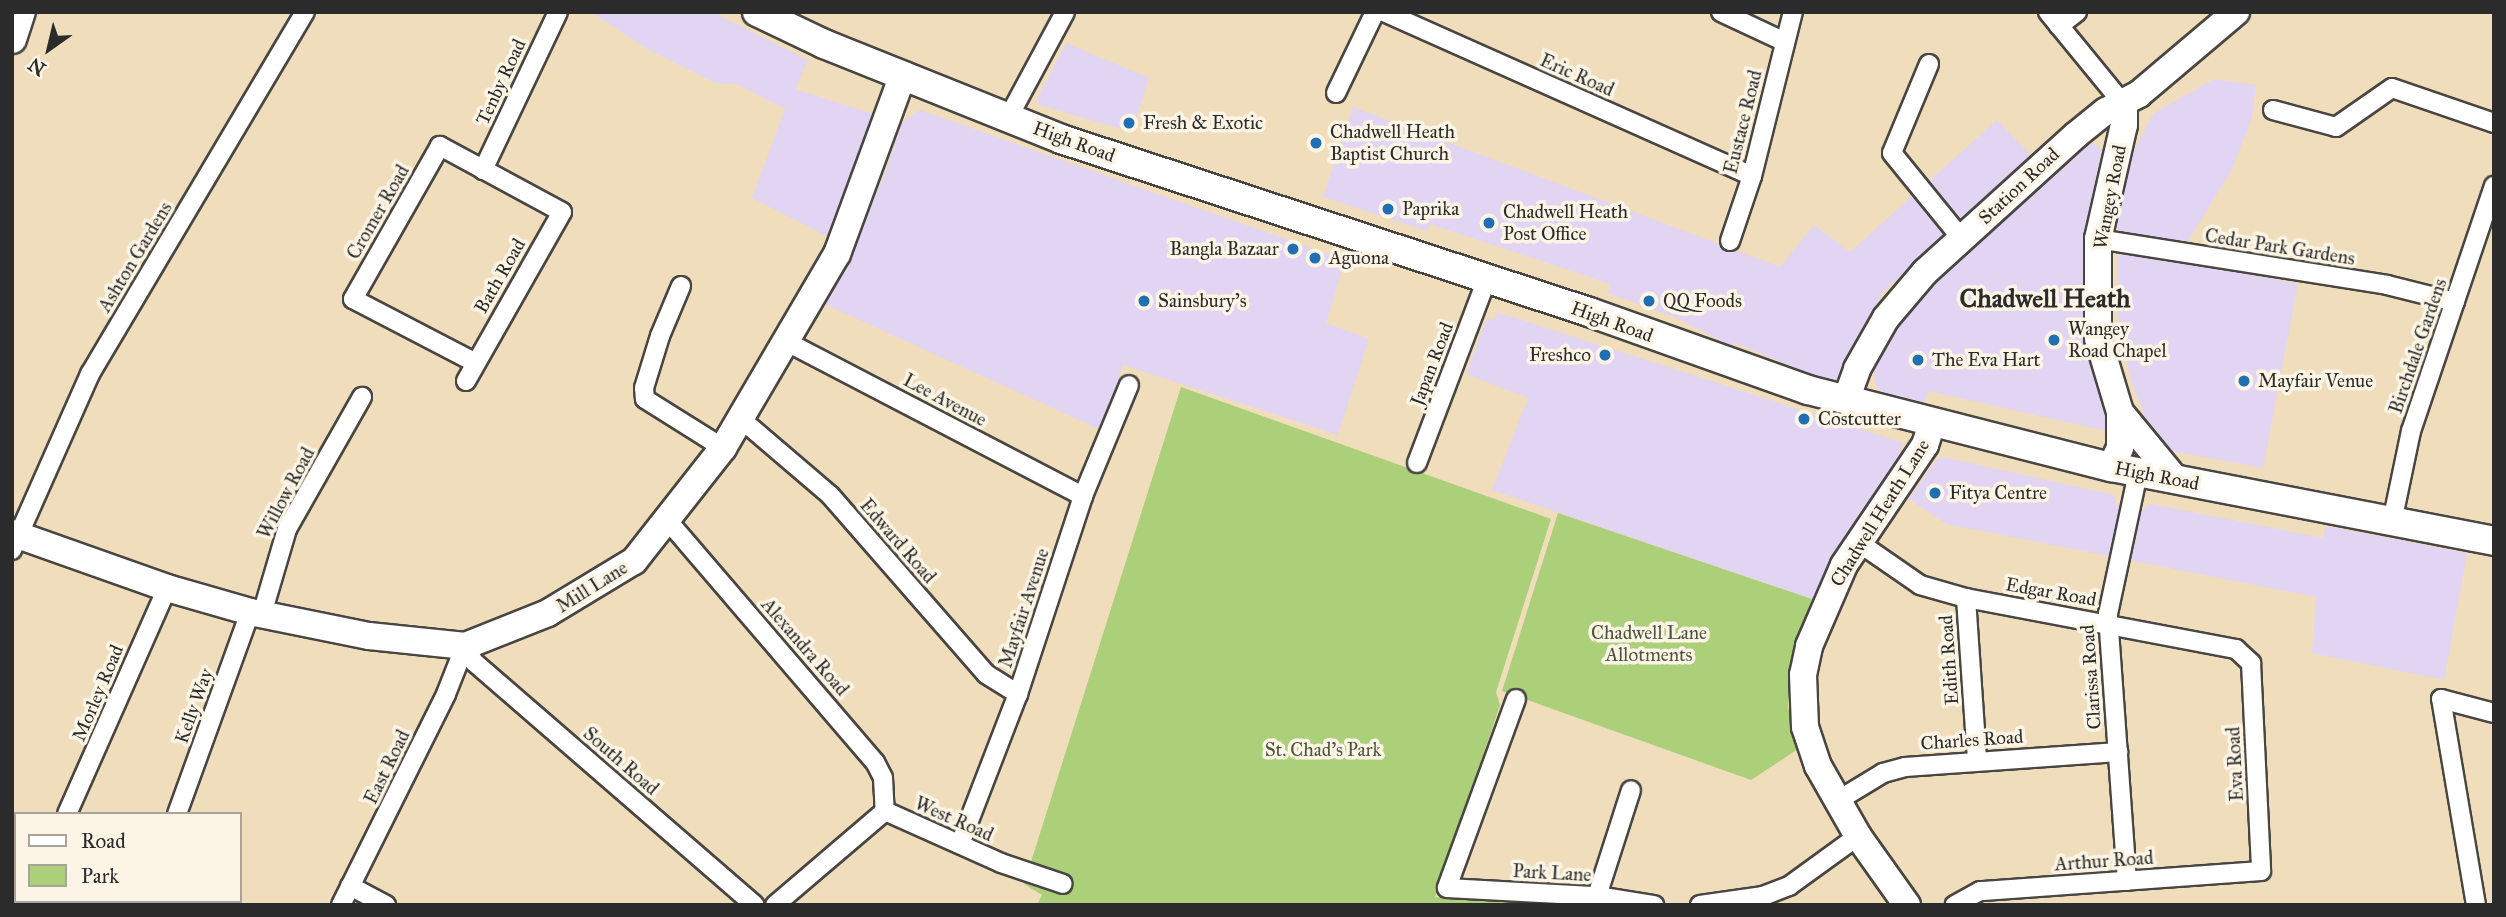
<!DOCTYPE html>
<html>
<head>
<meta charset="utf-8">
<style>
  body { margin:0 }
  #map { position:relative; width:2506px; height:917px; overflow:hidden; background:#f0ddbc; font-family:"IM FELL Great Primer",serif }
  div>[style] { position:absolute }
  [style*='--x'] { left:calc(var(--x)*1px); top:calc(var(--y)*1px); width:calc(var(--w)*1px); rotate:calc(var(--a)*1deg) }
  .built>* { inset:0; background:#e2d4f3 }
  .green>* { inset:0; background:#acd07a }
  .roads { filter:drop-shadow(2px 0 #494641) drop-shadow(-2px 0 #494641) drop-shadow(0 2px #494641) drop-shadow(0 -2px #494641) }
  .street>* { height:18px; margin:-9px; padding:0 9px; transform-origin:9px; border-radius:9px; background:#fff }
  .secondary>* { height:26px; margin:-13px; padding:0 13px; transform-origin:13px; border-radius:13px; background:#fff }
  .primary>* { height:28px; margin:-14px; padding:0 14px; transform-origin:14px; border-radius:14px; background:#fff }
  .dots>* { width:19px; height:19px; translate:-50% -50%; box-sizing:border-box; border:4px solid #fcf5e5; border-radius:50% }
  span { translate:-50% -50%; white-space:nowrap; text-align:center; line-height:1.15; -webkit-text-stroke:7px #fcf5e5; paint-order:stroke }
  .street-label { font-size:19px; color:#2b2b2b }
  .poi-label { font-size:19px; color:#2b2b2b }
  .left { translate:0 -50%; text-align:left }
  .right { translate:-100% -50%; text-align:right }
  .park-label { font-size:19px; color:#4b543f }
  .district-label { font-size:26px; color:#2b2b2b; font-weight:700 }
  .frame { position:absolute; inset:0; border:14px solid #2b2b2b; pointer-events:none }
  .legend { position:absolute; left:14px; top:812px; width:228px; height:91px; box-sizing:border-box; background:#fcf5e5; border:2px solid #a8a49b; margin:0; padding:9px 12px; list-style:none; font-size:21px; color:#2b2b2b }
  .legend li { display:flex; align-items:center; gap:14px; height:35px }
  .legend b { width:35px; border:2px solid #a8a49b }
  .north { position:absolute; left:14px; top:14px; width:70px; height:70px; -webkit-text-stroke:5px #fcf5e5; paint-order:stroke; rotate:214deg; font-size:19px; font-weight:700; line-height:28px; text-align:center; color:#2b2b2b }
  .north::after { content:''; display:block; margin:auto; width:24px; height:32px; background:#2b2b2b; clip-path:polygon(50% 0,100% 100%,50% 72%,0 100%) }
</style>
</head>
<body>
<div id="map">
  <div class="built">
    <div style="clip-path:polygon(591px 12px,722px 12px,720px 16px,808px 60px,795px 89px,877px 115px,829px 237px,752px 198px,785px 109px,736px 84px,716px 83px,649px 50px)"></div>
    <div style="clip-path:polygon(1066px 43px,1149px 78px,1132px 132px,1039px 105px,1037px 99px)"></div>
    <div style="clip-path:polygon(2214px 79px,2256px 85px,2252px 118px,2231px 171px,2177px 259px,2298px 284px,2263px 468px,2171px 451px,2150px 429px,2130px 378px,2118px 315px,2117px 223px,2122px 174px,2153px 114px)"></div>
    <div style="clip-path:polygon(1353px 107px,1780px 267px,1814px 225px,1850px 252px,1997px 120px,2032px 156px,1883px 292px,1836px 380px,1828px 381px,1735px 343px,1731px 346px,1674px 317px,1608px 293px,1610px 284px,1430px 224px,1427px 231px,1323px 197px)"></div>
    <div style="clip-path:polygon(920px 110px,1345px 260px,1326px 323px,1369px 339px,1338px 435px,1123px 365px,1103px 431px,822px 303px,883px 179px,902px 122px)"></div>
    <div style="clip-path:polygon(2092px 142px,2102px 150px,2084px 238px,2084px 342px,2111px 432px,1929px 391px,1924px 402px,1882px 393px,1875px 384px,1874px 370px,1903px 315px,1924px 290px)"></div>
    <div style="clip-path:polygon(1497px 312px,1903px 443px,1896px 465px,1857px 516px,1812px 599px,1492px 490px,1528px 398px,1466px 374px,1487px 318px,1494px 320px)"></div>
    <div style="clip-path:polygon(1943px 457px,2114px 495px,2116px 504px,2143px 510px,2151px 504px,2323px 538px,2326px 526px,2467px 553px,2444px 680px,2312px 653px,2316px 597px,1946px 524px,1909px 499px,1937px 459px)"></div>
  </div>
  <div class="green">
    <div style="clip-path:polygon(1181px 387px,1551px 519px,1496px 692px,1500px 705px,1435px 897px,1564px 905px,1037px 905px,1042px 895px,1024px 884px)"></div>
    <div style="clip-path:polygon(1558px 513px,1812px 599px,1792px 654px,1788px 707px,1798px 749px,1751px 780px,1502px 691px)"></div>
  </div>
  <div class="roads">
    <div class="street">
      <div style="--x:1384;--y:12;--w:403;--a:24"></div>
      <div style="--x:1721;--y:12;--w:71;--a:25.1"></div>
      <div style="--x:2048;--y:12;--w:120;--a:50.7"></div>
      <div style="--x:2059;--y:26;--w:23;--a:-38"></div>
      <div style="--x:1929;--y:64;--w:96;--a:112.6"></div>
      <div style="--x:1892;--y:153;--w:111;--a:50.9"></div>
      <div style="--x:1336;--y:93;--w:90;--a:-64.3"></div>
      <div style="--x:2273;--y:110;--w:65;--a:15.1"></div>
      <div style="--x:2336;--y:127;--w:68;--a:-34.9"></div>
      <div style="--x:2392;--y:88;--w:108;--a:18.9"></div>
      <div style="--x:1008;--y:118;--w:120;--a:-61.7"></div>
      <div style="--x:483;--y:170;--w:175;--a:-64.6"></div>
      <div style="--x:2098;--y:239;--w:293;--a:9"></div>
      <div style="--x:2387;--y:285;--w:70;--a:14"></div>
      <div style="--x:1730;--y:241;--w:69;--a:-71.3"></div>
      <div style="--x:1752;--y:176;--w:169;--a:-76"></div>
      <div style="--x:681;--y:286;--w:54;--a:112.8"></div>
      <div style="--x:660;--y:336;--w:54;--a:107.1"></div>
      <div style="--x:644;--y:388;--w:11;--a:85"></div>
      <div style="--x:645;--y:399;--w:92;--a:32.1"></div>
      <div style="--x:787;--y:342;--w:334;--a:27.5"></div>
      <div style="--x:466;--y:381;--w:194;--a:-60.4"></div>
      <div style="--x:562;--y:212;--w:139;--a:-151.6"></div>
      <div style="--x:440;--y:146;--w:176;--a:119.6"></div>
      <div style="--x:353;--y:299;--w:136;--a:27.5"></div>
      <div style="--x:741;--y:419;--w:117;--a:40.5"></div>
      <div style="--x:830;--y:495;--w:237;--a:48.9"></div>
      <div style="--x:986;--y:674;--w:38;--a:32"></div>
      <div style="--x:1417;--y:463;--w:197;--a:-69.2"></div>
      <div style="--x:669;--y:522;--w:316;--a:49.4"></div>
      <div style="--x:875;--y:762;--w:18;--a:63"></div>
      <div style="--x:883;--y:778;--w:33;--a:87"></div>
      <div style="--x:2392;--y:522;--w:93;--a:-78.2"></div>
      <div style="--x:2411;--y:431;--w:259;--a:-71.3"></div>
      <div style="--x:1858;--y:542;--w:75;--a:34.7"></div>
      <div style="--x:1920;--y:585;--w:48;--a:15.8"></div>
      <div style="--x:1966;--y:598;--w:275;--a:10.7"></div>
      <div style="--x:2236;--y:649;--w:21;--a:43"></div>
      <div style="--x:2251;--y:663;--w:208;--a:87.2"></div>
      <div style="--x:2261;--y:871;--w:282;--a:175.9"></div>
      <div style="--x:1980;--y:891;--w:29;--a:151"></div>
      <div style="--x:12;--y:550;--w:193;--a:-66.1"></div>
      <div style="--x:90;--y:374;--w:421;--a:-59.3"></div>
      <div style="--x:1966;--y:598;--w:162;--a:86.1"></div>
      <div style="--x:262;--y:614;--w:89;--a:-73.6"></div>
      <div style="--x:287;--y:529;--w:152;--a:-60.4"></div>
      <div style="--x:465;--y:646;--w:18;--a:61"></div>
      <div style="--x:474;--y:662;--w:371;--a:40.9"></div>
      <div style="--x:1516;--y:699;--w:201;--a:110.1"></div>
      <div style="--x:1447;--y:888;--w:150;--a:3.1"></div>
      <div style="--x:1597;--y:896;--w:58;--a:9"></div>
      <div style="--x:1837;--y:801;--w:54;--a:-31.3"></div>
      <div style="--x:1883;--y:773;--w:23;--a:-15"></div>
      <div style="--x:1905;--y:767;--w:214;--a:-4"></div>
      <div style="--x:67;--y:814;--w:247;--a:-66.1"></div>
      <div style="--x:177;--y:814;--w:215;--a:-70.1"></div>
      <div style="--x:960;--y:844;--w:161;--a:-68.9"></div>
      <div style="--x:1018;--y:694;--w:208;--a:-71.8"></div>
      <div style="--x:1083;--y:496;--w:120;--a:-67.5"></div>
      <div style="--x:2127;--y:881;--w:268;--a:-94.1"></div>
      <div style="--x:2108;--y:614;--w:144;--a:-78"></div>
      <div style="--x:350;--y:886;--w:41;--a:27.8"></div>
      <div style="--x:1597;--y:896;--w:111;--a:-72.2"></div>
      <div style="--x:23;--y:905;--w:4;--a:-63"></div>
      <div style="--x:341;--y:905;--w:236;--a:-63.5"></div>
      <div style="--x:446;--y:694;--w:52;--a:-68.4"></div>
      <div style="--x:775;--y:905;--w:145;--a:-40.5"></div>
      <div style="--x:885;--y:811;--w:127;--a:24.1"></div>
      <div style="--x:1001;--y:863;--w:65;--a:18.7"></div>
      <div style="--x:1700;--y:905;--w:64;--a:-8.1"></div>
      <div style="--x:1763;--y:896;--w:28;--a:-21"></div>
      <div style="--x:1789;--y:886;--w:85;--a:-35.9"></div>
      <div style="--x:2476;--y:905;--w:209;--a:-99.6"></div>
      <div style="--x:2441;--y:699;--w:55;--a:14.8"></div>
    </div>
    <div class="secondary">
      <div style="--x:1846;--y:400;--w:33;--a:-70"></div>
      <div style="--x:1857;--y:369;--w:59;--a:-60.4"></div>
      <div style="--x:1886;--y:318;--w:60;--a:-49.7"></div>
      <div style="--x:1925;--y:272;--w:204;--a:-42.2"></div>
      <div style="--x:2076;--y:135;--w:38;--a:-39"></div>
      <div style="--x:2106;--y:111;--w:37;--a:-27"></div>
      <div style="--x:2139;--y:94;--w:127;--a:-40.2"></div>
      <div style="--x:2120;--y:412;--w:88;--a:50.5"></div>
      <div style="--x:2111;--y:467;--w:21;--a:-65"></div>
      <div style="--x:2120;--y:448;--w:36;--a:-90"></div>
      <div style="--x:2120;--y:412;--w:77;--a:-106.6"></div>
      <div style="--x:2098;--y:338;--w:99;--a:-90"></div>
      <div style="--x:2098;--y:239;--w:117;--a:-77.2"></div>
      <div style="--x:2124;--y:125;--w:20;--a:-90"></div>
      <div style="--x:12;--y:533;--w:164;--a:19.5"></div>
      <div style="--x:167;--y:588;--w:86;--a:16.1"></div>
      <div style="--x:250;--y:612;--w:121;--a:11.4"></div>
      <div style="--x:369;--y:636;--w:97;--a:5.9"></div>
      <div style="--x:465;--y:646;--w:89;--a:-21.7"></div>
      <div style="--x:548;--y:613;--w:100;--a:-31.2"></div>
      <div style="--x:634;--y:561;--w:144;--a:-51.8"></div>
      <div style="--x:723;--y:448;--w:225;--a:-59.6"></div>
      <div style="--x:837;--y:254;--w:191;--a:-69.8"></div>
      <div style="--x:1907;--y:905;--w:85;--a:-125.4"></div>
      <div style="--x:1858;--y:836;--w:81;--a:-119.7"></div>
      <div style="--x:1818;--y:766;--w:41;--a:-108.4"></div>
      <div style="--x:1805;--y:727;--w:52;--a:-92.2"></div>
      <div style="--x:1803;--y:675;--w:30;--a:-78"></div>
      <div style="--x:1809;--y:646;--w:88;--a:-66.6"></div>
      <div style="--x:1844;--y:565;--w:145;--a:-56"></div>
      <div style="--x:1925;--y:445;--w:23;--a:-72"></div>
    </div>
    <div class="primary">
      <div style="--x:757;--y:12;--w:74;--a:25.5"></div>
      <div style="--x:824;--y:44;--w:255;--a:21.8"></div>
      <div style="--x:1061;--y:139;--w:556;--a:18.14"></div>
      <div style="--x:1589;--y:312;--w:232;--a:19.6"></div>
      <div style="--x:1808;--y:390;--w:313;--a:14.3"></div>
      <div style="--x:2111;--y:467;--w:390;--a:10.9"></div>
      <div style="--x:12;--y:39;--w:28;--a:-72"></div>
    </div>
  </div>
  <div class="dots">
    <div style="left:1129px;top:123px;background:#1f6fb2"></div>
    <div style="left:1316px;top:143px;background:#1f6fb2"></div>
    <div style="left:1388px;top:209px;background:#1f6fb2"></div>
    <div style="left:1489px;top:223px;background:#1f6fb2"></div>
    <div style="left:1293px;top:249px;background:#1f6fb2"></div>
    <div style="left:1315px;top:258px;background:#1f6fb2"></div>
    <div style="left:1144px;top:301px;background:#1f6fb2"></div>
    <div style="left:1649px;top:301px;background:#1f6fb2"></div>
    <div style="left:2054px;top:340px;background:#1f6fb2"></div>
    <div style="left:1605px;top:355px;background:#1f6fb2"></div>
    <div style="left:1918px;top:360px;background:#1f6fb2"></div>
    <div style="left:2244px;top:381px;background:#1f6fb2"></div>
    <div style="left:1804px;top:419px;background:#1f6fb2"></div>
    <div style="left:1935px;top:493px;background:#1f6fb2"></div>
  </div>
  <div class="street-label">
    <span style="left:1577px;top:75px;rotate:24deg">Eric Road</span>
    <span style="left:501px;top:82px;rotate:-65deg">Tenby Road</span>
    <span style="left:1743px;top:122px;rotate:-76deg">Eustace Road</span>
    <span style="left:1074px;top:142px;rotate:20deg">High Road</span>
    <span style="left:2019px;top:186px;rotate:-43deg">Station Road</span>
    <span style="left:2110px;top:197px;rotate:-79deg">Wangey Road</span>
    <span style="left:378px;top:212px;rotate:-60deg">Cromer Road</span>
    <span style="left:2280px;top:247px;rotate:9deg">Cedar Park Gardens</span>
    <span style="left:135px;top:257px;rotate:-59deg">Ashton Gardens</span>
    <span style="left:500px;top:276px;rotate:-60deg">Bath Road</span>
    <span style="left:1612px;top:322px;rotate:20deg">High Road</span>
    <span style="left:2418px;top:346px;rotate:-71deg">Birchdale Gardens</span>
    <span style="left:1432px;top:364px;rotate:-69deg">Japan Road</span>
    <span style="left:945px;top:400px;rotate:28deg">Lee Avenue</span>
    <span style="left:2157px;top:476px;rotate:11deg">High Road</span>
    <span style="left:286px;top:493px;rotate:-62deg">Willow Road</span>
    <span style="left:1880px;top:513px;rotate:-58deg">Chadwell Heath Lane</span>
    <span style="left:898px;top:541px;rotate:49deg">Edward Road</span>
    <span style="left:592px;top:587px;rotate:-32deg">Mill Lane</span>
    <span style="left:2051px;top:592px;rotate:10deg">Edgar Road</span>
    <span style="left:1024px;top:608px;rotate:-72deg">Mayfair Avenue</span>
    <span style="left:805px;top:647px;rotate:49deg">Alexandra Road</span>
    <span style="left:1949px;top:660px;rotate:-94deg">Edith Road</span>
    <span style="left:2091px;top:677px;rotate:-94deg">Clarissa Road</span>
    <span style="left:98px;top:693px;rotate:-67deg">Morley Road</span>
    <span style="left:194px;top:706px;rotate:-70deg">Kelly Way</span>
    <span style="left:1972px;top:740px;rotate:-4deg">Charles Road</span>
    <span style="left:621px;top:761px;rotate:41deg">South Road</span>
    <span style="left:2235px;top:764px;rotate:-93deg">Eva Road</span>
    <span style="left:387px;top:767px;rotate:-64deg">East Road</span>
    <span style="left:954px;top:819px;rotate:24deg">West Road</span>
    <span style="left:2104px;top:861px;rotate:-4deg">Arthur Road</span>
    <span style="left:1552px;top:873px;rotate:3deg">Park Lane</span>
  </div>
  <div class="poi-label">
    <span class="left" style="left:1143px;top:123px">Fresh &amp; Exotic</span>
    <span class="left" style="left:1330px;top:143px">Chadwell Heath<br>Baptist Church</span>
    <span class="left" style="left:1402px;top:209px">Paprika</span>
    <span class="left" style="left:1503px;top:223px">Chadwell Heath<br>Post Office</span>
    <span class="right" style="left:1279px;top:249px">Bangla Bazaar</span>
    <span class="left" style="left:1329px;top:258px">Aguona</span>
    <span class="left" style="left:1158px;top:301px">Sainsbury's</span>
    <span class="left" style="left:1663px;top:301px">QQ Foods</span>
    <span class="left" style="left:2068px;top:340px">Wangey<br>Road Chapel</span>
    <span class="right" style="left:1591px;top:355px">Freshco</span>
    <span class="left" style="left:1932px;top:360px">The Eva Hart</span>
    <span class="left" style="left:2258px;top:381px">Mayfair Venue</span>
    <span class="left" style="left:1818px;top:419px">Costcutter</span>
    <span class="left" style="left:1949px;top:493px">Fitya Centre</span>
  </div>
  <div class="park-label">
    <span style="left:1649px;top:644px">Chadwell Lane<br>Allotments</span>
    <span style="left:1323px;top:750px">St. Chad's Park</span>
  </div>
  <div class="district-label">
    <span style="left:2045px;top:299px">Chadwell Heath</span>
  </div>
  <div class="frame"></div>
  <ul class="legend">
  <li><b style="height:9px;background:#fff"></b>Road</li>
  <li><b style="height:19px;background:#acd07a"></b>Park</li>
  </ul>
  <div class="north">N</div>
</div>
</body>
</html>
